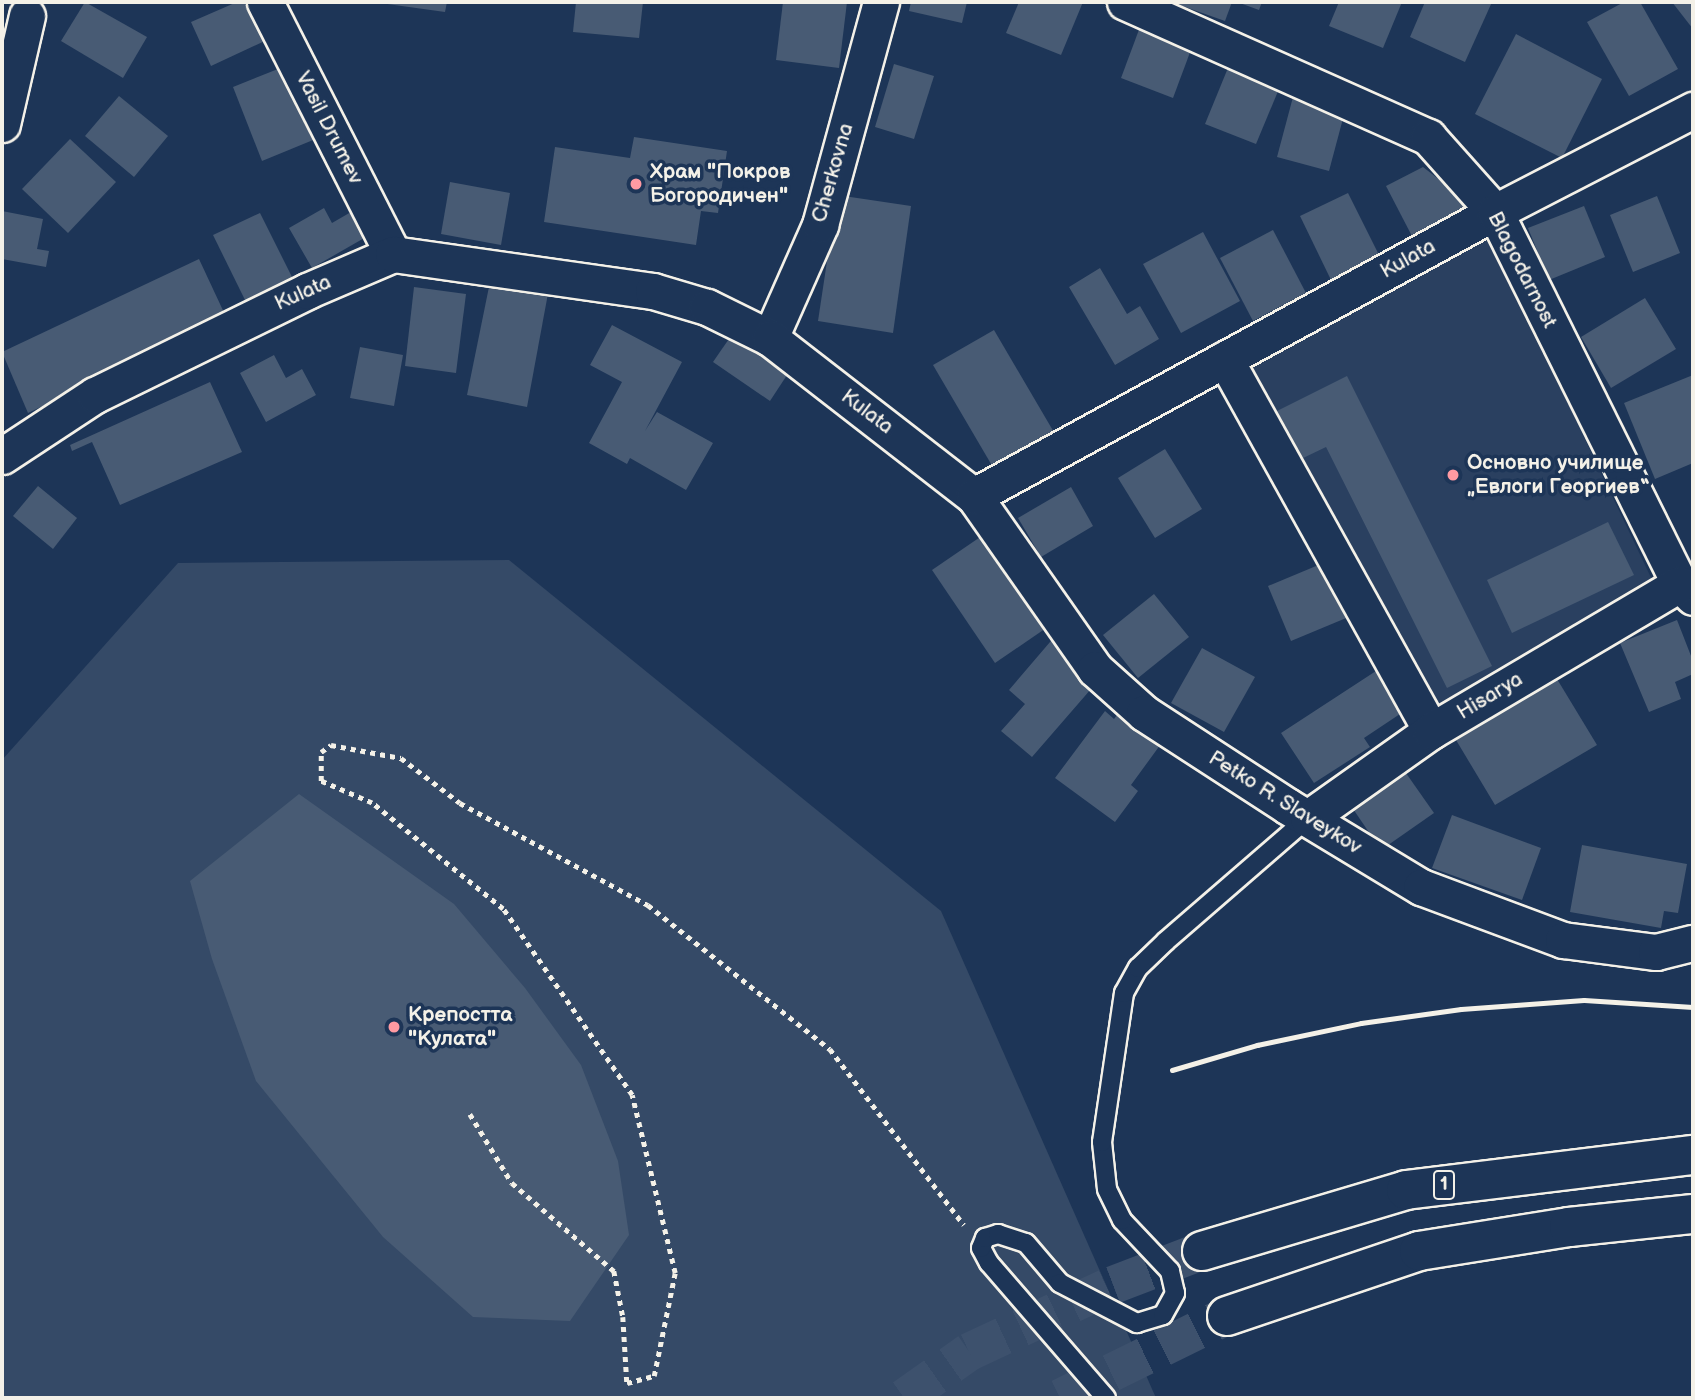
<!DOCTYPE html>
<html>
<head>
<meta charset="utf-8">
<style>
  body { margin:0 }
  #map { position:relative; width:1695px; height:1400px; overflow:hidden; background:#1d3557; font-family:"Balsamiq Sans",sans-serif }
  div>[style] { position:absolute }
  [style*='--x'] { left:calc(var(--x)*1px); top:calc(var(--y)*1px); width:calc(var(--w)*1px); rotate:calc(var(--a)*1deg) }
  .built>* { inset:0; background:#2a4060 }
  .green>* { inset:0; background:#354a67 }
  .building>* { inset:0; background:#485b74 }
  .primary-tunnel>* { height:38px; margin-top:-19px; transform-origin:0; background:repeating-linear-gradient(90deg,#3d516d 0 38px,transparent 0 57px) }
  .path>* { height:4.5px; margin-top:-2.25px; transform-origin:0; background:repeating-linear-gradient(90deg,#f4f1e8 0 5px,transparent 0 10px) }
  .roads { filter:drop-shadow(2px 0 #f4f1e8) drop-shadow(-2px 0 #f4f1e8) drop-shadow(0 2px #f4f1e8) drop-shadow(0 -2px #f4f1e8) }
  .service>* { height:18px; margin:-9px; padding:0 9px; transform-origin:9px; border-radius:9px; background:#1d3557 }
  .minor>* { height:35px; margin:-17.5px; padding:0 17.5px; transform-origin:17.5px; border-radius:17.5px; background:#1d3557 }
  .primary>* { height:38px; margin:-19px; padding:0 19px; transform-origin:19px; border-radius:19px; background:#1d3557 }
  .rail>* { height:5px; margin:-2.5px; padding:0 2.5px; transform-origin:2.5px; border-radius:2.5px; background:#f4f1e8 }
  .dots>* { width:19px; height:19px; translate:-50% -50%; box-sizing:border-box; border:4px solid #1d3557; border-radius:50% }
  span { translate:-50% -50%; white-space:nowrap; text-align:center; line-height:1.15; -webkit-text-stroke:7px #1d3557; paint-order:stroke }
  .shield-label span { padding:2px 5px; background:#1d3557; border:2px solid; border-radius:5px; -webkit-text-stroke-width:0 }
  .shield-label { font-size:19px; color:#f4f1e8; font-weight:700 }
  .street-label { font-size:21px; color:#f4f1e8 }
  .poi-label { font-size:21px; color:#f4f1e8; font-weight:700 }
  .left { translate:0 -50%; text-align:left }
  .frame { position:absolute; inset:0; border:4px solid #f4f1e8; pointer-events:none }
</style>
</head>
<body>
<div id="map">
  <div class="built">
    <div style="clip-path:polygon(1485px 229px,1654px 584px,1436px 712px,1242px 366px)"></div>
  </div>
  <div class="green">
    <div style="clip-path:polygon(509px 560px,941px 911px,1156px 1398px,2px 1398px,2px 760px,178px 563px)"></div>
  </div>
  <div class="building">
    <div style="clip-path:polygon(85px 2px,147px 37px,123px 78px,61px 41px)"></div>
    <div style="clip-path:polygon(237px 2px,250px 2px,267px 40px,211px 66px,191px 22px)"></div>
    <div style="clip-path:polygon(373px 2px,447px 2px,445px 12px)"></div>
    <div style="clip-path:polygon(576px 2px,643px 2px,639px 38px,573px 32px)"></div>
    <div style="clip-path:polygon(783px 2px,847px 2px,839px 68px,776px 60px)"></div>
    <div style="clip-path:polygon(911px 2px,967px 2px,962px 23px,909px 11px)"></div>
    <div style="clip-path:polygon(1019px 2px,1083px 2px,1061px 55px,1006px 33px)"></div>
    <div style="clip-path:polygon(1171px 2px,1232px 2px,1225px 21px)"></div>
    <div style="clip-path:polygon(1237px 2px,1262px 2px,1259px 10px)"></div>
    <div style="clip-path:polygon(1339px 2px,1402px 2px,1383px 48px,1329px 26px)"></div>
    <div style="clip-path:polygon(1425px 2px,1492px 2px,1465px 62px,1410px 37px)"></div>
    <div style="clip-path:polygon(1624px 2px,1640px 2px,1678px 69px,1629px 96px,1587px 22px)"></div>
    <div style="clip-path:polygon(1672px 2px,1693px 2px,1693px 29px)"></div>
    <div style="clip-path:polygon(1140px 27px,1192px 47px,1173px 98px,1121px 78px)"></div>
    <div style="clip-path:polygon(1516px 34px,1602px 79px,1562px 158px,1475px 114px)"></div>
    <div style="clip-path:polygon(1230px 63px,1281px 84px,1256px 144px,1205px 124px)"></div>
    <div style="clip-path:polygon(894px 64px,934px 76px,914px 139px,875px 127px)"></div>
    <div style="clip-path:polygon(288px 65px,318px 138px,262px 161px,233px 87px)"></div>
    <div style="clip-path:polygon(119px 96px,168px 136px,134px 177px,85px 136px)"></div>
    <div style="clip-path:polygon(1293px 97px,1345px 111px,1329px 171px,1277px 157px)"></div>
    <div style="clip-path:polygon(634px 137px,727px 151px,718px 213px,701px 211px,696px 245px,544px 222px,555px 147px,630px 158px)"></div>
    <div style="clip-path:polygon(70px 139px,116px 182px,68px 233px,22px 189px)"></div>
    <div style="clip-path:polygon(1423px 167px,1476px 208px,1414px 240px,1386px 186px)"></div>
    <div style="clip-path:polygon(450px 182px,510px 193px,501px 245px,441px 234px)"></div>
    <div style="clip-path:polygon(1348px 193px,1380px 257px,1331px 280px,1300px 216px)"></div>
    <div style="clip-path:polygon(837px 195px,911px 206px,893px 333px,818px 321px)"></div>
    <div style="clip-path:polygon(1657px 196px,1680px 253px,1633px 272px,1610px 215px)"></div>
    <div style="clip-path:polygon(1584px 206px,1605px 257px,1549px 280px,1528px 228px)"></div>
    <div style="clip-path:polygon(324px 208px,332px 223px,351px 212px,366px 237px,312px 268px,289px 228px)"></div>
    <div style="clip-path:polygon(2px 211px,43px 219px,37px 249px,49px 251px,46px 267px,2px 259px)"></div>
    <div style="clip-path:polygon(260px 213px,293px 279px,246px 302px,213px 235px)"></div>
    <div style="clip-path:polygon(1273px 230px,1306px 293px,1253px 321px,1220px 258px)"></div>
    <div style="clip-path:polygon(1203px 232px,1240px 301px,1181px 333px,1143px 264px)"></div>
    <div style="clip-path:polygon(199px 259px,227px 319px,28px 413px,2px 352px)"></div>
    <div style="clip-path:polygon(1100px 268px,1127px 314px,1140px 306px,1159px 339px,1115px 365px,1069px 287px)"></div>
    <div style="clip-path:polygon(491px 277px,549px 288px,527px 407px,467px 395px)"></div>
    <div style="clip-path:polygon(414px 287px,466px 294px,456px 373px,405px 366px)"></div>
    <div style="clip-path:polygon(1645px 298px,1676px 349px,1611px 388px,1581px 337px)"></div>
    <div style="clip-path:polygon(612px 325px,682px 362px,645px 431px,657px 412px,713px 443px,686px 490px,630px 458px,627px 464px,589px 443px,622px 382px,590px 365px)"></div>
    <div style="clip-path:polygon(994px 330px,1055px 434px,994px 469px,933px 365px)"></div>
    <div style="clip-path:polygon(733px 333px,789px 372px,770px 401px,713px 362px)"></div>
    <div style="clip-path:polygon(360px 347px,403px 355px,394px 406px,350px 398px)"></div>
    <div style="clip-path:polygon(274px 355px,286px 378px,302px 369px,316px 395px,266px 422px,240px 373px)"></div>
    <div style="clip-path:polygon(1693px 375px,1693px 463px,1655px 479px,1624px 403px)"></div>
    <div style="clip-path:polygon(1347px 376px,1492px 666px,1447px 688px,1326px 447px,1299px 460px,1275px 412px)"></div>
    <div style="clip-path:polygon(210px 382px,242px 452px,120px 505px,92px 442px,72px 451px,70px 445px)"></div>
    <div style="clip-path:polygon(1165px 449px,1202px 509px,1155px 538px,1118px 478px)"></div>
    <div style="clip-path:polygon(38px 486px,77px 518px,53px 549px,13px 516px)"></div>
    <div style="clip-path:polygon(1071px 487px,1093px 526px,1041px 557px,1018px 518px)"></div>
    <div style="clip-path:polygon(1608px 522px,1634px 575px,1512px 633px,1487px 580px)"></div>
    <div style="clip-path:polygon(989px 531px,1052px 624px,995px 663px,932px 570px)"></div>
    <div style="clip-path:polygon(1328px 561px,1351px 616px,1291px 641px,1268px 586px)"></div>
    <div style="clip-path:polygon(1154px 594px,1189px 637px,1138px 678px,1103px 635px)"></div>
    <div style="clip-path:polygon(1677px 620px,1693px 661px,1693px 674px,1675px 682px,1681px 699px,1649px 712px,1620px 643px)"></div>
    <div style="clip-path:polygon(1056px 635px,1086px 660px,1074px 674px,1091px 689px,1032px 757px,1001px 731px,1025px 704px,1009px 690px)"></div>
    <div style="clip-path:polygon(1202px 648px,1255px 677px,1224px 732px,1171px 703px)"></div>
    <div style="clip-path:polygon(1376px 671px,1403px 712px,1364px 738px,1370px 747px,1314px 783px,1281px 733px)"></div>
    <div style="clip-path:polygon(1557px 679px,1597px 745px,1495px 805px,1456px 740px)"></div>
    <div style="clip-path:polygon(1124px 706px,1166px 737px,1131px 785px,1138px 791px,1115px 822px,1055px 778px,1105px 711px,1114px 719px)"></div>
    <div style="clip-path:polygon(1401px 766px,1434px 813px,1381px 850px,1349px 803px)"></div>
    <div style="clip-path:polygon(299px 794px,454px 904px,525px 988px,581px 1065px,618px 1161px,629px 1235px,570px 1321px,473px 1317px,383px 1237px,256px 1081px,212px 959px,190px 881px)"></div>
    <div style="clip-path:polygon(1452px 815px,1541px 848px,1522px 900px,1432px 868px)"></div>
    <div style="clip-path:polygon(1582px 845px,1687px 864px,1678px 913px,1664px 911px,1661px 928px,1570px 912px)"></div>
  </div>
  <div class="primary-tunnel">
    <div style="--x:904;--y:1398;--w:80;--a:-35.3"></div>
    <div style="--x:969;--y:1352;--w:159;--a:-25"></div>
    <div style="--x:1113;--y:1285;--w:95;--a:-20.9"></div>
    <div style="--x:1060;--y:1398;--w:186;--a:-26.2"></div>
  </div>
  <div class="path">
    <div style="--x:470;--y:1114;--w:81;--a:58.7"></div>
    <div style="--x:512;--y:1183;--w:135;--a:40.8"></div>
    <div style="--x:614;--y:1271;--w:47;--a:78.9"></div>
    <div style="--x:623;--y:1317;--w:66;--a:86.5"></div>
    <div style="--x:627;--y:1383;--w:28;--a:-15"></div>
    <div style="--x:654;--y:1376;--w:105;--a:-78.5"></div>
    <div style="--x:675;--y:1273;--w:183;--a:-103.6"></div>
    <div style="--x:632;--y:1095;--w:226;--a:-124.7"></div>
    <div style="--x:503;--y:909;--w:169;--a:-141"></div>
    <div style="--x:372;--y:803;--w:56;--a:-156.7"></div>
    <div style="--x:321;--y:781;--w:29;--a:-90"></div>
    <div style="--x:321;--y:752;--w:12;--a:-35"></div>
    <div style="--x:331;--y:745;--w:71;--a:10.5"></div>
    <div style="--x:401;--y:758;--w:74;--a:37.3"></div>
    <div style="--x:460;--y:803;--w:214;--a:28.5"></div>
    <div style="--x:648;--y:905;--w:232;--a:38.4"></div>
    <div style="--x:830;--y:1049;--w:221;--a:52.7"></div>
  </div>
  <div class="roads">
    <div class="service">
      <div style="--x:1106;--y:1398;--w:179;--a:-130.9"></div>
      <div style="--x:989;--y:1263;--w:17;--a:-118"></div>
      <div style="--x:981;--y:1248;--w:11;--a:-68"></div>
      <div style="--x:985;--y:1238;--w:14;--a:-17"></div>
      <div style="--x:998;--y:1234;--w:29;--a:18"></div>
      <div style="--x:1026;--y:1243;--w:52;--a:49.6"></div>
      <div style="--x:1060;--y:1283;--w:87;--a:27.5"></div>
      <div style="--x:1137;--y:1323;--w:27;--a:-17"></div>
      <div style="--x:1163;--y:1315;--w:25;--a:-61"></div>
      <div style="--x:1175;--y:1293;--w:23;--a:-103"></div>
      <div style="--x:1170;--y:1271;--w:70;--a:-133.3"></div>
      <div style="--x:1122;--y:1220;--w:34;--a:-116"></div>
      <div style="--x:1107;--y:1189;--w:47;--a:-96.1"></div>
      <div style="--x:1102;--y:1142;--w:151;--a:-81.6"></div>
      <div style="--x:1124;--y:993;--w:29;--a:-61"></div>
      <div style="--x:1138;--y:968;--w:39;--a:-44"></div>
      <div style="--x:1166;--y:941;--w:188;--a:-40.9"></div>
    </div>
    <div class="minor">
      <div style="--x:265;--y:2;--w:283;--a:63.1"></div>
      <div style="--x:1125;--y:2;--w:332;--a:24"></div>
      <div style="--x:1428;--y:137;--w:101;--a:48.2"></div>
      <div style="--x:1495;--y:212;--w:415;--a:63.6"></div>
      <div style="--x:1680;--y:584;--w:18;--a:45"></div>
      <div style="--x:2;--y:124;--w:111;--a:-77"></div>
      <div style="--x:770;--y:338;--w:124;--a:-66.1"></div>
      <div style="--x:820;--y:225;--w:231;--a:-74.7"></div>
      <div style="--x:1225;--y:359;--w:425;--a:61"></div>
      <div style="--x:2;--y:456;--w:111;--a:-33.3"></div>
      <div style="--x:95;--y:395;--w:236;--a:-26.1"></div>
      <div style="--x:307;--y:291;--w:94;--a:-23.3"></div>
      <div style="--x:393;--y:254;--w:263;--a:8.1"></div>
      <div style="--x:653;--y:291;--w:56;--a:16.5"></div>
      <div style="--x:707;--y:307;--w:70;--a:26.2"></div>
      <div style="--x:770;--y:338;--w:258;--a:37.8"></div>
      <div style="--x:974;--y:496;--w:211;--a:55"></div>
      <div style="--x:1095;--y:669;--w:66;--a:41.9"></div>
      <div style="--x:1144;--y:713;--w:171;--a:33"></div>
      <div style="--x:1287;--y:806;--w:157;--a:31.2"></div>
      <div style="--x:1421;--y:887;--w:152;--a:20.5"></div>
      <div style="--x:1563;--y:940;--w:94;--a:7.4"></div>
      <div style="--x:1656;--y:952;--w:38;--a:-14"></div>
      <div style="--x:974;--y:496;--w:593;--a:-28.6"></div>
      <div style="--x:1495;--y:212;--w:223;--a:-27.3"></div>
      <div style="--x:1308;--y:818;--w:151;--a:-35.3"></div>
      <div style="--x:1431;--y:731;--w:289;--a:-30.6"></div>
    </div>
    <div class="primary">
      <div style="--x:1202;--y:1251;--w:213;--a:-16.6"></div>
      <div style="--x:1406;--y:1190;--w:289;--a:-7"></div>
      <div style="--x:1227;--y:1316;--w:203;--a:-18.7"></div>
      <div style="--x:1419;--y:1251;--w:152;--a:-9.1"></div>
      <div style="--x:1569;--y:1227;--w:125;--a:-6"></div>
    </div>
  </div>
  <div class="rail">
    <div style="--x:1172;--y:1070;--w:89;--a:-16.4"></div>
    <div style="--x:1257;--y:1045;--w:106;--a:-11.9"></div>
    <div style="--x:1361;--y:1023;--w:101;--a:-8"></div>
    <div style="--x:1461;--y:1009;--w:123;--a:-4.2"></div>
    <div style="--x:1584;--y:1000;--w:109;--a:3.7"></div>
  </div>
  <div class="dots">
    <div style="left:636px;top:184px;background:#ff9aa2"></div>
    <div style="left:1453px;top:475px;background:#ff9aa2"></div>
    <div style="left:394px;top:1027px;background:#ff9aa2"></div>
  </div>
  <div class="shield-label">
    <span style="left:1444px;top:1185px">1</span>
  </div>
  <div class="street-label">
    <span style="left:329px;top:128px;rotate:63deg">Vasil Drumev</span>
    <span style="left:833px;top:173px;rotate:-74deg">Cherkovna</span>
    <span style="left:1408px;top:259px;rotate:-29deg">Kulata</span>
    <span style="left:1522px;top:270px;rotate:63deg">Blagodarnost</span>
    <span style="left:303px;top:293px;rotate:-24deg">Kulata</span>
    <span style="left:867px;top:412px;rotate:37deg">Kulata</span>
    <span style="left:1490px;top:696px;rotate:-31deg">Hisarya</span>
    <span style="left:1285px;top:803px;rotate:32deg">Petko R. Slaveykov</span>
  </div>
  <div class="poi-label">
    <span class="left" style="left:650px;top:184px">Храм "Покров<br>Богородичен"</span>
    <span class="left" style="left:1467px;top:475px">Основно училище<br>„Евлоги Георгиев“</span>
    <span class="left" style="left:408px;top:1027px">Крепостта<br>"Кулата"</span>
  </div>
  <div class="frame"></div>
</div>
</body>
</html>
